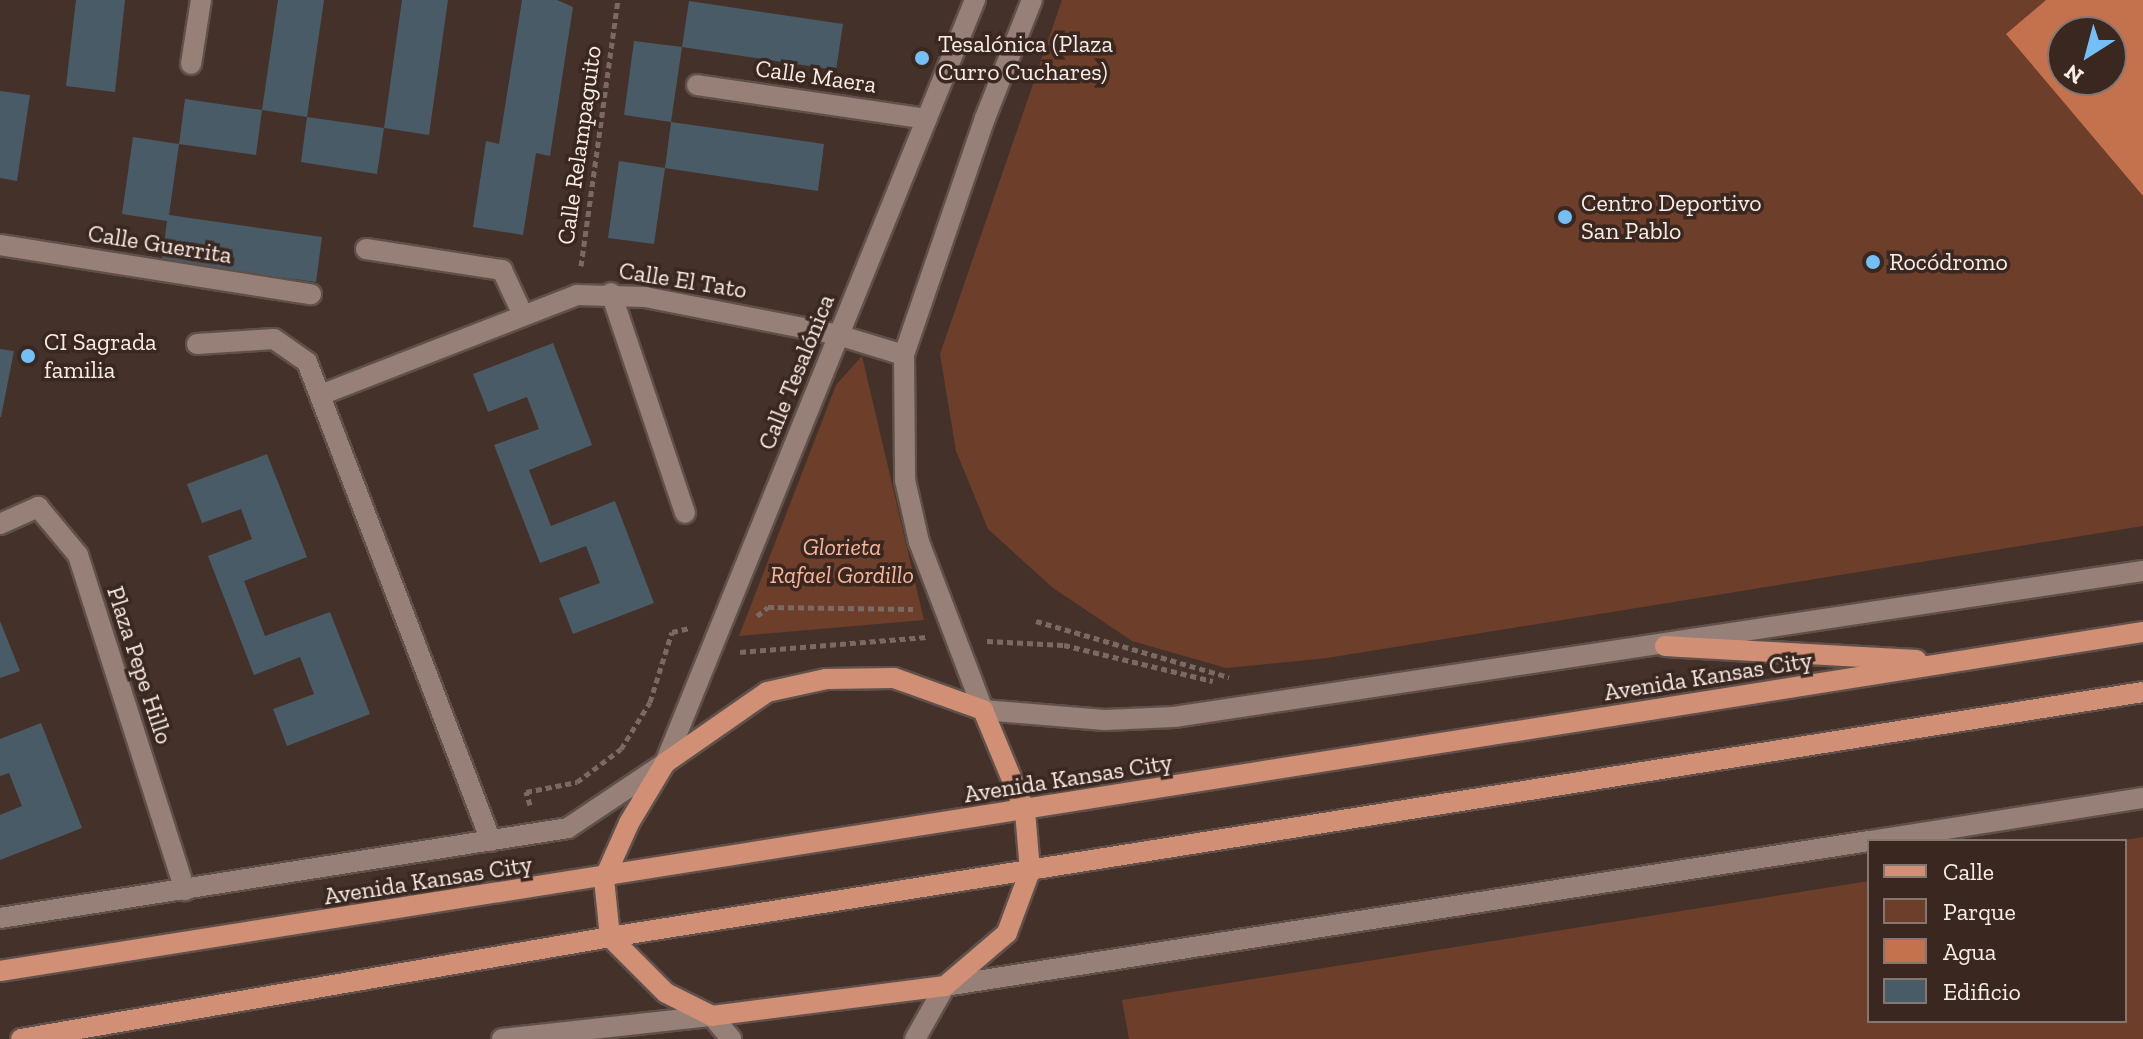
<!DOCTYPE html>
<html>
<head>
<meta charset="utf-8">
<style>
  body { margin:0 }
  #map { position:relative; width:2143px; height:1039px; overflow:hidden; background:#44312a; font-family:"Zilla Slab",serif }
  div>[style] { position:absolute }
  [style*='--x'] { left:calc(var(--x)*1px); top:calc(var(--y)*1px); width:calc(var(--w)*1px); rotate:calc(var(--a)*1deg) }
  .green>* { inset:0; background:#6d3e2a }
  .water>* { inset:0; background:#c4714d }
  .building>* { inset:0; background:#4a5b68 }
  .path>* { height:5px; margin-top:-2.5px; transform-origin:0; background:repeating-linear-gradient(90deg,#7b6a63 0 6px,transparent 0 10px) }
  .roads { filter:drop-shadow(2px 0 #60504a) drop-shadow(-2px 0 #60504a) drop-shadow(0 2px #60504a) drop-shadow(0 -2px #60504a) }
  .minor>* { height:20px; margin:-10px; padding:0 10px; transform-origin:10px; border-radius:10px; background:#968077 }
  .major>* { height:20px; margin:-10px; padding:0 10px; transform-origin:10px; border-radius:10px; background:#d19075 }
  .dots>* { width:22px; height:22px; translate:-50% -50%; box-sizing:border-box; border:4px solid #392720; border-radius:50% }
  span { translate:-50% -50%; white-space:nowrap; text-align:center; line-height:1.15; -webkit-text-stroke:7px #392720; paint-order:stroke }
  .poi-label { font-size:24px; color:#f9ede8 }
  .left { translate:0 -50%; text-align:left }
  .street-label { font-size:24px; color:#f9ede8 }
  .park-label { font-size:24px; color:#fab69b; font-style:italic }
  .legend { position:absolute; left:1867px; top:839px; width:260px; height:184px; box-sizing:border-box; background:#392720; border:2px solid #867670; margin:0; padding:10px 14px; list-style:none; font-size:24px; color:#f9ede8 }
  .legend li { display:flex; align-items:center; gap:16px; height:40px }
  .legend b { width:40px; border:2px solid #867670 }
  .north { position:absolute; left:2047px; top:16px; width:80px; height:80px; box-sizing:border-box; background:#392720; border:2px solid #867670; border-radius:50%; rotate:216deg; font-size:22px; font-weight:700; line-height:32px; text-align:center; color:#f9ede8 }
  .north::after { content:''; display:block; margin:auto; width:28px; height:36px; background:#74c0f6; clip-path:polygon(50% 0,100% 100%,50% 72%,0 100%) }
</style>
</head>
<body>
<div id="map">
  <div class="green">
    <div style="clip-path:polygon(evenodd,1062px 0,2143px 0,2143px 526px,1327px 658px,1226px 668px,1132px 641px,1053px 588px,988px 529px,956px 451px,940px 354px,1062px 0,2063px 32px,2111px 32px,2111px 80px,2063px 80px,2063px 32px)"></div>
    <div style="clip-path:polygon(862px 356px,924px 620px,739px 636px,836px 385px)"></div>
    <div style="clip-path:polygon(2143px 837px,2143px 1039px,1129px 1039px,1122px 1000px,1869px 881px,1869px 1021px,2125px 1021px,2125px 841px,2118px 841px)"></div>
  </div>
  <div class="water">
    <div style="clip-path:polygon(evenodd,2046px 0,2143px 0,2143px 196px,2006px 34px,2046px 0,2063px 32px,2111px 32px,2111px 80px,2063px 80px,2063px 32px)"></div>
  </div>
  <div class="building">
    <div style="clip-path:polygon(76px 0,125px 0,115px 92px,66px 86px)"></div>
    <div style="clip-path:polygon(278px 0,324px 0,307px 117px,262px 110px)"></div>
    <div style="clip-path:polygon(402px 0,448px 0,429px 135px,384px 128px)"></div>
    <div style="clip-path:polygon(522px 0,557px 0,573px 7px,550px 156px,536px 153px,523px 235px,473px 227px,486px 141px,499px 144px)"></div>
    <div style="clip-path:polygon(689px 1px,843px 24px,836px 70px,682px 47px,671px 122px,624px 115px,634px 41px,682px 47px)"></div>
    <div style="clip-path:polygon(0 91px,30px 95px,17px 181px,0 178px)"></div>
    <div style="clip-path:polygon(185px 99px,262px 110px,256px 155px,179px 144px)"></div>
    <div style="clip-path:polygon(307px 117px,384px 128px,377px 174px,301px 162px)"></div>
    <div style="clip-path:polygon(671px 122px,824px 144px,818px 191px,665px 168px)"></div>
    <div style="clip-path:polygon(133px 137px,179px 144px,169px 215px,322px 237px,316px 282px,162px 261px,167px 221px,122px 214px)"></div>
    <div style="clip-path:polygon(619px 161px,665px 168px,654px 244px,608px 238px)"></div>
    <div style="clip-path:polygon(553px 343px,592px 445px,529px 470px,551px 526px,615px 501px,654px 603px,573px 634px,559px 598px,600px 583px,586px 546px,540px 563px,494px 445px,539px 429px,527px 397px,488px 412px,473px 374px)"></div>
    <div style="clip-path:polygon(0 349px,14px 351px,1px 417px,0 417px)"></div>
    <div style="clip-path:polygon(267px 454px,307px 557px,244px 581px,265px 636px,330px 612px,370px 714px,287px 746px,273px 709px,314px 694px,300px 657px,254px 675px,208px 556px,252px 539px,241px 509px,202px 523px,187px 484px)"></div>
    <div style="clip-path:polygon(0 621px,20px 671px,0 678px)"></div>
    <div style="clip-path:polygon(41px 723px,82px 828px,0 860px,0 815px,22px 806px,9px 773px,0 776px,0 739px)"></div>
  </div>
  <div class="path">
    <div style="--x:581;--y:266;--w:269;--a:-82.1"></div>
    <div style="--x:757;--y:616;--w:14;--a:-39"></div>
    <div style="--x:768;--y:607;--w:145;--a:0.8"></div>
    <div style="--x:1036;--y:621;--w:201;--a:16.2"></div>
    <div style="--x:987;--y:641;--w:77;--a:3"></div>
    <div style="--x:1064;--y:645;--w:153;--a:13.6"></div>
    <div style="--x:740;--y:652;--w:187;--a:-4.6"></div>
    <div style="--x:530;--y:805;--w:14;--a:-107"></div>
    <div style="--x:526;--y:792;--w:52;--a:-11.1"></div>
    <div style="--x:577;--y:782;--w:55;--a:-36.9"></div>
    <div style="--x:621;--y:749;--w:55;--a:-58.3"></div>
    <div style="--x:650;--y:702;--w:73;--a:-72.6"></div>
    <div style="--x:672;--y:632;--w:18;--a:-13"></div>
  </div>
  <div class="roads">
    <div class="minor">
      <div style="--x:1032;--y:0;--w:127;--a:111.7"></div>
      <div style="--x:985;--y:118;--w:250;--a:108.9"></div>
      <div style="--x:904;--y:355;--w:125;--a:89.5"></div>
      <div style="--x:905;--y:480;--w:64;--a:77.3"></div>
      <div style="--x:919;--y:542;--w:180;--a:69.1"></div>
      <div style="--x:983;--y:710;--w:122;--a:4.7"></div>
      <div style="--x:1105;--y:720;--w:69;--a:-2.5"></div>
      <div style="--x:1174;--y:717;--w:980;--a:-8.57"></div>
      <div style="--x:191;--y:64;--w:65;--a:-81.1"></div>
      <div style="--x:697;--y:85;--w:232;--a:8.4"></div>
      <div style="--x:0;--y:245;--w:315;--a:9"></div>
      <div style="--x:366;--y:249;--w:138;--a:8.8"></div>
      <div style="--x:502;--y:270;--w:50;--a:65"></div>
      <div style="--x:611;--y:293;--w:232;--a:71.4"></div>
      <div style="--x:197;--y:344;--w:77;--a:-3.7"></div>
      <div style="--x:274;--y:339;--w:40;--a:34.9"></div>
      <div style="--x:307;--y:362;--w:513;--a:68.99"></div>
      <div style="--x:323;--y:394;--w:273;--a:-21.3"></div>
      <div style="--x:577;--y:295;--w:68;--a:1.7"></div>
      <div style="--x:645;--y:297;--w:197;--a:11.1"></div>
      <div style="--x:838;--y:335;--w:69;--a:16.9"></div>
      <div style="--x:0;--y:524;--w:42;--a:-24.1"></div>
      <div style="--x:38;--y:507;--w:62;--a:50.2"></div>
      <div style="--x:78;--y:555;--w:352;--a:72.3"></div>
      <div style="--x:1870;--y:841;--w:276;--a:-9"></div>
      <div style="--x:0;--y:918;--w:575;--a:-9"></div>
      <div style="--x:568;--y:828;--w:117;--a:-33.8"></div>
      <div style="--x:665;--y:763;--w:824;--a:-67.89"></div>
      <div style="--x:502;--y:1039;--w:211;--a:-6.3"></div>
      <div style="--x:712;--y:1016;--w:30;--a:50"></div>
      <div style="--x:915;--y:1039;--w:61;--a:-60.5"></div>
      <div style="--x:945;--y:986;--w:935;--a:-8.92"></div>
    </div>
    <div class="major">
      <div style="--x:1665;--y:646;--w:252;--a:3.2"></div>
      <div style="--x:894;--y:678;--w:95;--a:19.8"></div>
      <div style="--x:983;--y:710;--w:109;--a:67.4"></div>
      <div style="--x:1025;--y:811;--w:60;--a:85.2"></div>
      <div style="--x:1030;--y:871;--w:66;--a:110.4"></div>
      <div style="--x:1007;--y:933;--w:82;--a:139.5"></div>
      <div style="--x:945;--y:986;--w:235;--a:172.7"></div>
      <div style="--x:712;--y:1016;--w:51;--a:-153.4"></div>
      <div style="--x:666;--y:993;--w:79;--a:-135"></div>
      <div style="--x:610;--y:937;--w:58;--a:-95.9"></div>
      <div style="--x:604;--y:879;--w:61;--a:-65.9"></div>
      <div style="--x:629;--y:823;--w:70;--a:-59"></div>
      <div style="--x:665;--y:763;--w:124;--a:-34.8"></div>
      <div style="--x:767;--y:692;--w:60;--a:-12.4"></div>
      <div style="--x:826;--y:679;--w:68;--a:-0.8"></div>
      <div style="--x:0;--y:971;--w:2170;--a:-8.99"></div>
      <div style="--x:21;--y:1039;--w:598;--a:-9.82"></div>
      <div style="--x:610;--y:937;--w:1552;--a:-9.08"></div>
    </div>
  </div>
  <div class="dots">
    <div style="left:922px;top:58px;background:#74c0f6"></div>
    <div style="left:1565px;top:217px;background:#74c0f6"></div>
    <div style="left:1873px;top:262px;background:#74c0f6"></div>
    <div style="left:28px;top:356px;background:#74c0f6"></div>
  </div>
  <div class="poi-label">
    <span class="left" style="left:938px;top:58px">Tesalónica (Plaza<br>Curro Cuchares)</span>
    <span class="left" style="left:1581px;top:217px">Centro Deportivo<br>San Pablo</span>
    <span class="left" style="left:1889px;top:262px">Rocódromo</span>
    <span class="left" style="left:44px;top:356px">CI Sagrada<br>familia</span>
  </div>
  <div class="street-label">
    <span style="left:816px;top:76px;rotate:8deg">Calle Maera</span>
    <span style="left:579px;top:145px;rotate:-82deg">Calle Relampaguito</span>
    <span style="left:160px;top:244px;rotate:9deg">Calle Guerrita</span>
    <span style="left:683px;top:280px;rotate:9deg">Calle El Tato</span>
    <span style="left:796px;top:372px;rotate:-68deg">Calle Tesalónica</span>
    <span style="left:140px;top:665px;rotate:72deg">Plaza Pepe Hillo</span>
    <span style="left:1708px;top:676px;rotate:-9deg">Avenida Kansas City</span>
    <span style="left:1068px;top:778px;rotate:-9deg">Avenida Kansas City</span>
    <span style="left:428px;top:880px;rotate:-9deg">Avenida Kansas City</span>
  </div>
  <div class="park-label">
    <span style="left:842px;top:561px">Glorieta<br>Rafael Gordillo</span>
  </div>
  <ul class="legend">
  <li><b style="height:10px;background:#d19075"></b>Calle</li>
  <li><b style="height:22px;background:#6d3e2a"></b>Parque</li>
  <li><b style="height:22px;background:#c4714d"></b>Agua</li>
  <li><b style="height:22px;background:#4a5b68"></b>Edificio</li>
  </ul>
  <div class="north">N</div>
</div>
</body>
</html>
